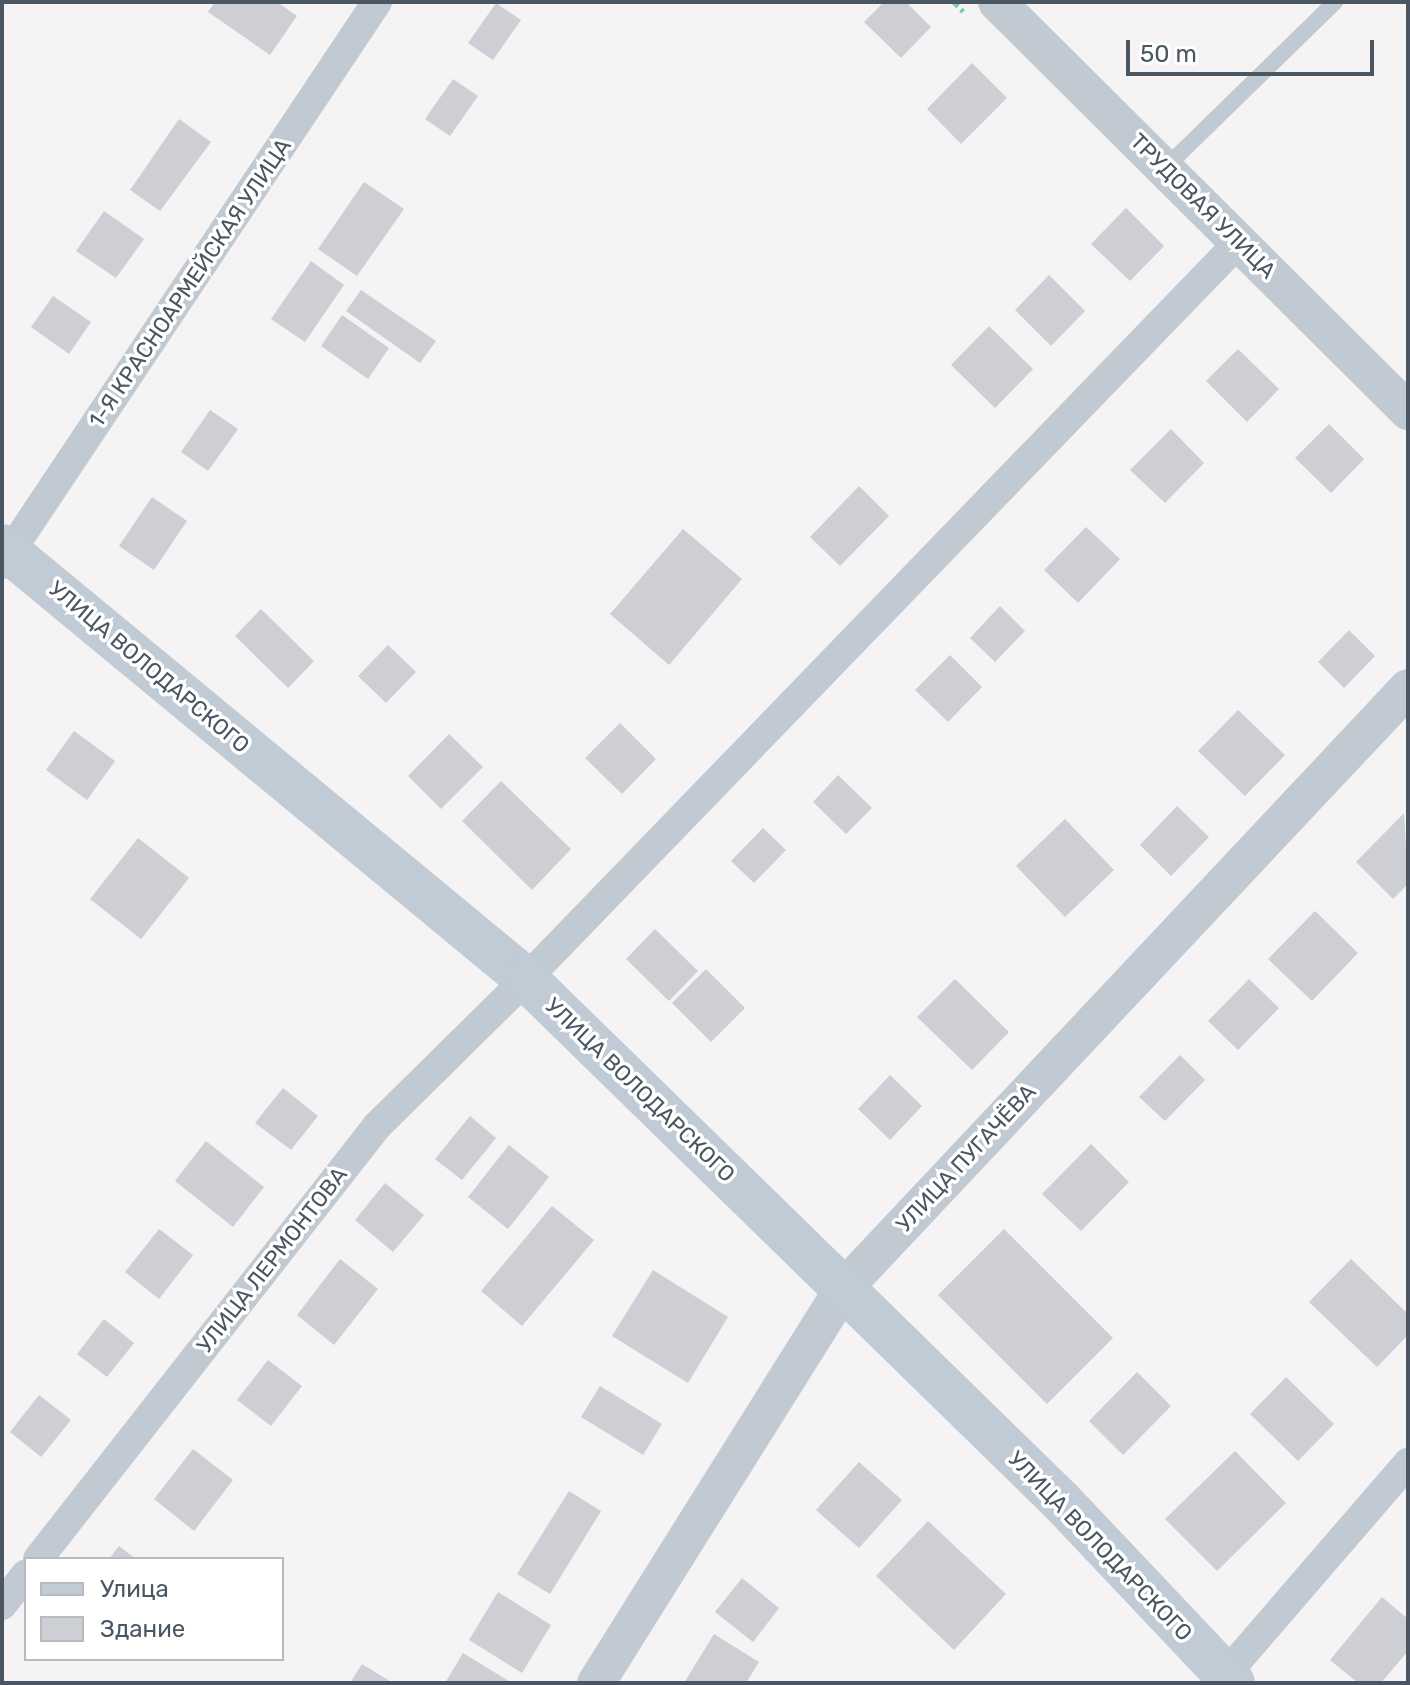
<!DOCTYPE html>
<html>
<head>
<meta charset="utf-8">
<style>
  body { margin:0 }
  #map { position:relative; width:1410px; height:1685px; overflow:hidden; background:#f5f3f3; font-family:Rubik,sans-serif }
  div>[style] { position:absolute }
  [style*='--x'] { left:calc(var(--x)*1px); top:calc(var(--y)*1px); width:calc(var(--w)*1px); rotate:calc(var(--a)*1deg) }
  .building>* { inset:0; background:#cdcfd5 }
  .path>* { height:5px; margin-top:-2.5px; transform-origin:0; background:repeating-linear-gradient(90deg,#7ad0a6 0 6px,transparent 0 10px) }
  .service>* { height:16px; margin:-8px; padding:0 8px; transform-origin:8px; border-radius:8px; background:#c1cad2 }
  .minor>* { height:30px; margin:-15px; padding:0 15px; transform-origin:15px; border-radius:15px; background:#c1cad2 }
  .tertiary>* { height:38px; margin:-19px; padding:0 19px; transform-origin:19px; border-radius:19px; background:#c1cad2 }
  .secondary>* { height:44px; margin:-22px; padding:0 22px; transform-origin:22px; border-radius:22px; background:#c1cbd6 }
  span { translate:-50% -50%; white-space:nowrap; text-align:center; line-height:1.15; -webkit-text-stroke:7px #fff; paint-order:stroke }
  .street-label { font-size:22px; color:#4a5661 }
  .frame { position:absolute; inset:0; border:4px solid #4a5661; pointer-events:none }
  .legend { position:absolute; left:24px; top:1557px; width:260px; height:104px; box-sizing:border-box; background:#fff; border:2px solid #b7bbc0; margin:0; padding:10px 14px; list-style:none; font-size:24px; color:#4a5661 }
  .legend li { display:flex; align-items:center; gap:16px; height:40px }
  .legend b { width:40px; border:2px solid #b7bbc0 }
  .scale { position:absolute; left:1126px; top:40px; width:248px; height:36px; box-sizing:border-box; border:4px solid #4a5661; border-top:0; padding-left:10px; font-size:24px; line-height:28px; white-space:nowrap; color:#4a5661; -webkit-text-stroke:6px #fff; paint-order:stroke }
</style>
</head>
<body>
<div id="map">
  <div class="building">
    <div style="clip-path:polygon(215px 2px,277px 2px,297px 16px,270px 55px,208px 12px)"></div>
    <div style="clip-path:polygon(884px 2px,906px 2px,931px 27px,901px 58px,864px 22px)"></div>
    <div style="clip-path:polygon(496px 3px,521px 20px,493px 60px,468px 43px)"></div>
    <div style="clip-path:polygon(972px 63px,1007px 98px,961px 144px,927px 109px)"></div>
    <div style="clip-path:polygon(453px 79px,478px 96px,450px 136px,425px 119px)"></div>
    <div style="clip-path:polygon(179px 119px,211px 142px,160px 211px,130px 190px)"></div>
    <div style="clip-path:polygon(364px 182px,404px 209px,357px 276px,318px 249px)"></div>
    <div style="clip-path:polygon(1126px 208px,1164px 246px,1130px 281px,1091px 244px)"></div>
    <div style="clip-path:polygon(104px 211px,144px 239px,116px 278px,76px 251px)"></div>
    <div style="clip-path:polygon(311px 261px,344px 285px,305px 342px,271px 319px)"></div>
    <div style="clip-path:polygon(1049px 275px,1085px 311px,1051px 346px,1015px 310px)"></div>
    <div style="clip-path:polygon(361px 290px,436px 341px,420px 363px,346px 311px)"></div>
    <div style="clip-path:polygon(53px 296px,91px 322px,69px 354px,31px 327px)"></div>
    <div style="clip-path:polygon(342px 315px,389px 348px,368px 379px,321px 346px)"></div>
    <div style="clip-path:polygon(989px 326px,1033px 369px,995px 408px,951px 365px)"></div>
    <div style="clip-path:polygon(1238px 349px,1279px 389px,1247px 422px,1206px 381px)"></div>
    <div style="clip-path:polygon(210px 410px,238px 429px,208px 471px,181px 452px)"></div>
    <div style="clip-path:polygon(1329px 424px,1364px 459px,1331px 493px,1295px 458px)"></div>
    <div style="clip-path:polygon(1171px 429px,1204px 463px,1165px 503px,1130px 470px)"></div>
    <div style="clip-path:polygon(859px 486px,889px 516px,840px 566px,810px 537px)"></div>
    <div style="clip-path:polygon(152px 497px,187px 521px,154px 570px,119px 546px)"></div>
    <div style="clip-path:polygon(1086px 527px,1120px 559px,1078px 603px,1044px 570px)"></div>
    <div style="clip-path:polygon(683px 529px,742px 579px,669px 665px,610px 614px)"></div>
    <div style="clip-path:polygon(1000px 606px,1025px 631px,995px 662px,970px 638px)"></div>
    <div style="clip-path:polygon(261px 609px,314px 661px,288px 688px,235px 636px)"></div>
    <div style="clip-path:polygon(1349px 630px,1375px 656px,1344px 688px,1318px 662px)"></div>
    <div style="clip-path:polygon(388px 645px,416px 672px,386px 703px,358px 676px)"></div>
    <div style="clip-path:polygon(950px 655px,982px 687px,948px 722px,915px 690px)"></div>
    <div style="clip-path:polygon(1238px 710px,1285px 755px,1245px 796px,1198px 751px)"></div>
    <div style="clip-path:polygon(620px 723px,656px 759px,622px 794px,585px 758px)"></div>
    <div style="clip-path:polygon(74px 731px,115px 761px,87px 800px,46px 770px)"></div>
    <div style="clip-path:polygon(449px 734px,483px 767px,441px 809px,408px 776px)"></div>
    <div style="clip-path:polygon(838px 775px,872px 808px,846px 834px,813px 802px)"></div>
    <div style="clip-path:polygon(501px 781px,571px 849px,532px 890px,462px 821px)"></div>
    <div style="clip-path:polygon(1177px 806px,1209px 837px,1171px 876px,1140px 845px)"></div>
    <div style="clip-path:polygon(1404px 813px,1408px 884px,1393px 899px,1356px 862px)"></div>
    <div style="clip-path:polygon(1065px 819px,1114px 870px,1065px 917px,1016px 866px)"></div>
    <div style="clip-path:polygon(763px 828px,786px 850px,754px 883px,731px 861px)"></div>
    <div style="clip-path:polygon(138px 838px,189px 878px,141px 939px,90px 899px)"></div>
    <div style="clip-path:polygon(1315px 911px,1358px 953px,1312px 1001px,1268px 959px)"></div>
    <div style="clip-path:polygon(655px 929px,698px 971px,669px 1001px,626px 959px)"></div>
    <div style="clip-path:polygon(706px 969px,745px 1008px,711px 1042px,672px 1003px)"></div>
    <div style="clip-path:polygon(955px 979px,1009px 1032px,972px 1070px,917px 1017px)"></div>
    <div style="clip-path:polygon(1249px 979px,1279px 1008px,1238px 1050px,1208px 1021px)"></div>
    <div style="clip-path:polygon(1180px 1055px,1205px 1080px,1165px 1121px,1139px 1097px)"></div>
    <div style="clip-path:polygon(890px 1075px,922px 1106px,890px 1140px,858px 1109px)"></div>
    <div style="clip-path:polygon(283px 1088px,318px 1116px,291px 1150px,255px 1123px)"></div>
    <div style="clip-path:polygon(470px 1116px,496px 1138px,462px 1180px,435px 1159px)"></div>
    <div style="clip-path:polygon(206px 1141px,264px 1187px,233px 1227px,175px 1181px)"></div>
    <div style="clip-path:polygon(1091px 1144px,1129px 1182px,1081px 1231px,1042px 1194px)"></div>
    <div style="clip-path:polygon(509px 1145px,549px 1177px,508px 1229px,468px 1197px)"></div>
    <div style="clip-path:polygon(385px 1183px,424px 1215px,393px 1252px,355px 1220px)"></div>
    <div style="clip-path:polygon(552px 1206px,594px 1240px,522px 1326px,481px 1291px)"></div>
    <div style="clip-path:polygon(159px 1229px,193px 1255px,159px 1299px,125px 1272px)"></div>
    <div style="clip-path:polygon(1004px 1229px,1113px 1338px,1047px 1404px,938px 1295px)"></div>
    <div style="clip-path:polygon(340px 1259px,378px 1289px,334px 1345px,297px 1315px)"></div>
    <div style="clip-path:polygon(1351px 1259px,1408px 1314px,1408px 1335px,1377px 1367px,1309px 1302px)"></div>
    <div style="clip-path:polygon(653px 1270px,728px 1317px,688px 1383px,612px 1336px)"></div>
    <div style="clip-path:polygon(104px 1319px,134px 1343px,107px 1377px,77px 1354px)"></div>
    <div style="clip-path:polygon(268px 1360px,302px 1386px,271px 1426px,237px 1400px)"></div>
    <div style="clip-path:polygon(1137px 1372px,1171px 1406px,1123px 1455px,1089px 1421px)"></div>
    <div style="clip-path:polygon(1286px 1377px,1334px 1424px,1298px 1461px,1250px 1414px)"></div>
    <div style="clip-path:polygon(600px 1386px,662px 1424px,643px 1455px,581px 1417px)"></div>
    <div style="clip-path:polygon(39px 1395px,71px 1420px,41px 1457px,10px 1432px)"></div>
    <div style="clip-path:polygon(193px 1449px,233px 1480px,194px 1531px,154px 1499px)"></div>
    <div style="clip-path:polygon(1235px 1451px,1286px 1503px,1217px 1571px,1165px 1519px)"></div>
    <div style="clip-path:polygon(859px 1462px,902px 1500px,859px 1548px,816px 1510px)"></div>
    <div style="clip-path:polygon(569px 1491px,601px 1511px,550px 1594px,517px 1574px)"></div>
    <div style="clip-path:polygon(928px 1521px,1006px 1594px,954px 1650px,876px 1576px)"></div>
    <div style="clip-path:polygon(119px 1546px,136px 1559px,109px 1559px)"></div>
    <div style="clip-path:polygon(742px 1578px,779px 1608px,753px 1642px,715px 1612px)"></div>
    <div style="clip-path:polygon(498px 1592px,551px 1625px,522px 1673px,469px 1640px)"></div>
    <div style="clip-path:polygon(1382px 1597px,1408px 1619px,1408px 1651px,1381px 1683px,1358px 1683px,1330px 1660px)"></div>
    <div style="clip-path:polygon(714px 1634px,759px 1662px,746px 1683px,684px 1683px)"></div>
    <div style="clip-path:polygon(463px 1653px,512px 1683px,445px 1683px)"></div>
    <div style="clip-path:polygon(362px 1664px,393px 1683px,350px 1683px)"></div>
  </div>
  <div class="path">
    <div style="--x:954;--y:2;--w:13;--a:45"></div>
  </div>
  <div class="service">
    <div style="--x:1165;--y:168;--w:238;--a:-44.3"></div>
  </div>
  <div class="minor">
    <div style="--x:2;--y:564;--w:676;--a:-56.29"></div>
    <div style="--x:38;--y:1559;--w:550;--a:-51.94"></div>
    <div style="--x:377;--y:1126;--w:209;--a:-44.6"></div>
    <div style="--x:526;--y:979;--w:1025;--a:-45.95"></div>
    <div style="--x:2;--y:1605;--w:39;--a:-52"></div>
    <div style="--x:1218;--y:1683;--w:291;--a:-49.2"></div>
  </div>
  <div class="tertiary">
    <div style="--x:997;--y:2;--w:580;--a:44.86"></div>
    <div style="--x:596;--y:1683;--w:466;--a:-57.9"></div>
    <div style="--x:844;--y:1288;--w:823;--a:-46.77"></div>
  </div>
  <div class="secondary">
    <div style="--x:2;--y:546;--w:680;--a:39.57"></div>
    <div style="--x:526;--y:979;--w:747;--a:44.3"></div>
    <div style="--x:1061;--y:1501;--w:250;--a:46.6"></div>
  </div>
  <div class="street-label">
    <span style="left:1203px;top:206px;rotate:45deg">ТРУДОВАЯ УЛИЦА</span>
    <span style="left:190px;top:283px;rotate:-56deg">1-Я КРАСНОАРМЕЙСКАЯ УЛИЦА</span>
    <span style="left:149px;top:667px;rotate:40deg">УЛИЦА ВОЛОДАРСКОГО</span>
    <span style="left:640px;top:1090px;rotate:44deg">УЛИЦА ВОЛОДАРСКОГО</span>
    <span style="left:966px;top:1158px;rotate:-47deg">УЛИЦА ПУГАЧЁВА</span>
    <span style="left:272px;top:1260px;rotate:-52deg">УЛИЦА ЛЕРМОНТОВА</span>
    <span style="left:1100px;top:1546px;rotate:46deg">УЛИЦА ВОЛОДАРСКОГО</span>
  </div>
  <div class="frame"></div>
  <ul class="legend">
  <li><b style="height:10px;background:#c1cbd6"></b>Улица</li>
  <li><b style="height:22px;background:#cdcfd5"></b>Здание</li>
  </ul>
  <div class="scale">50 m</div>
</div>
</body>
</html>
